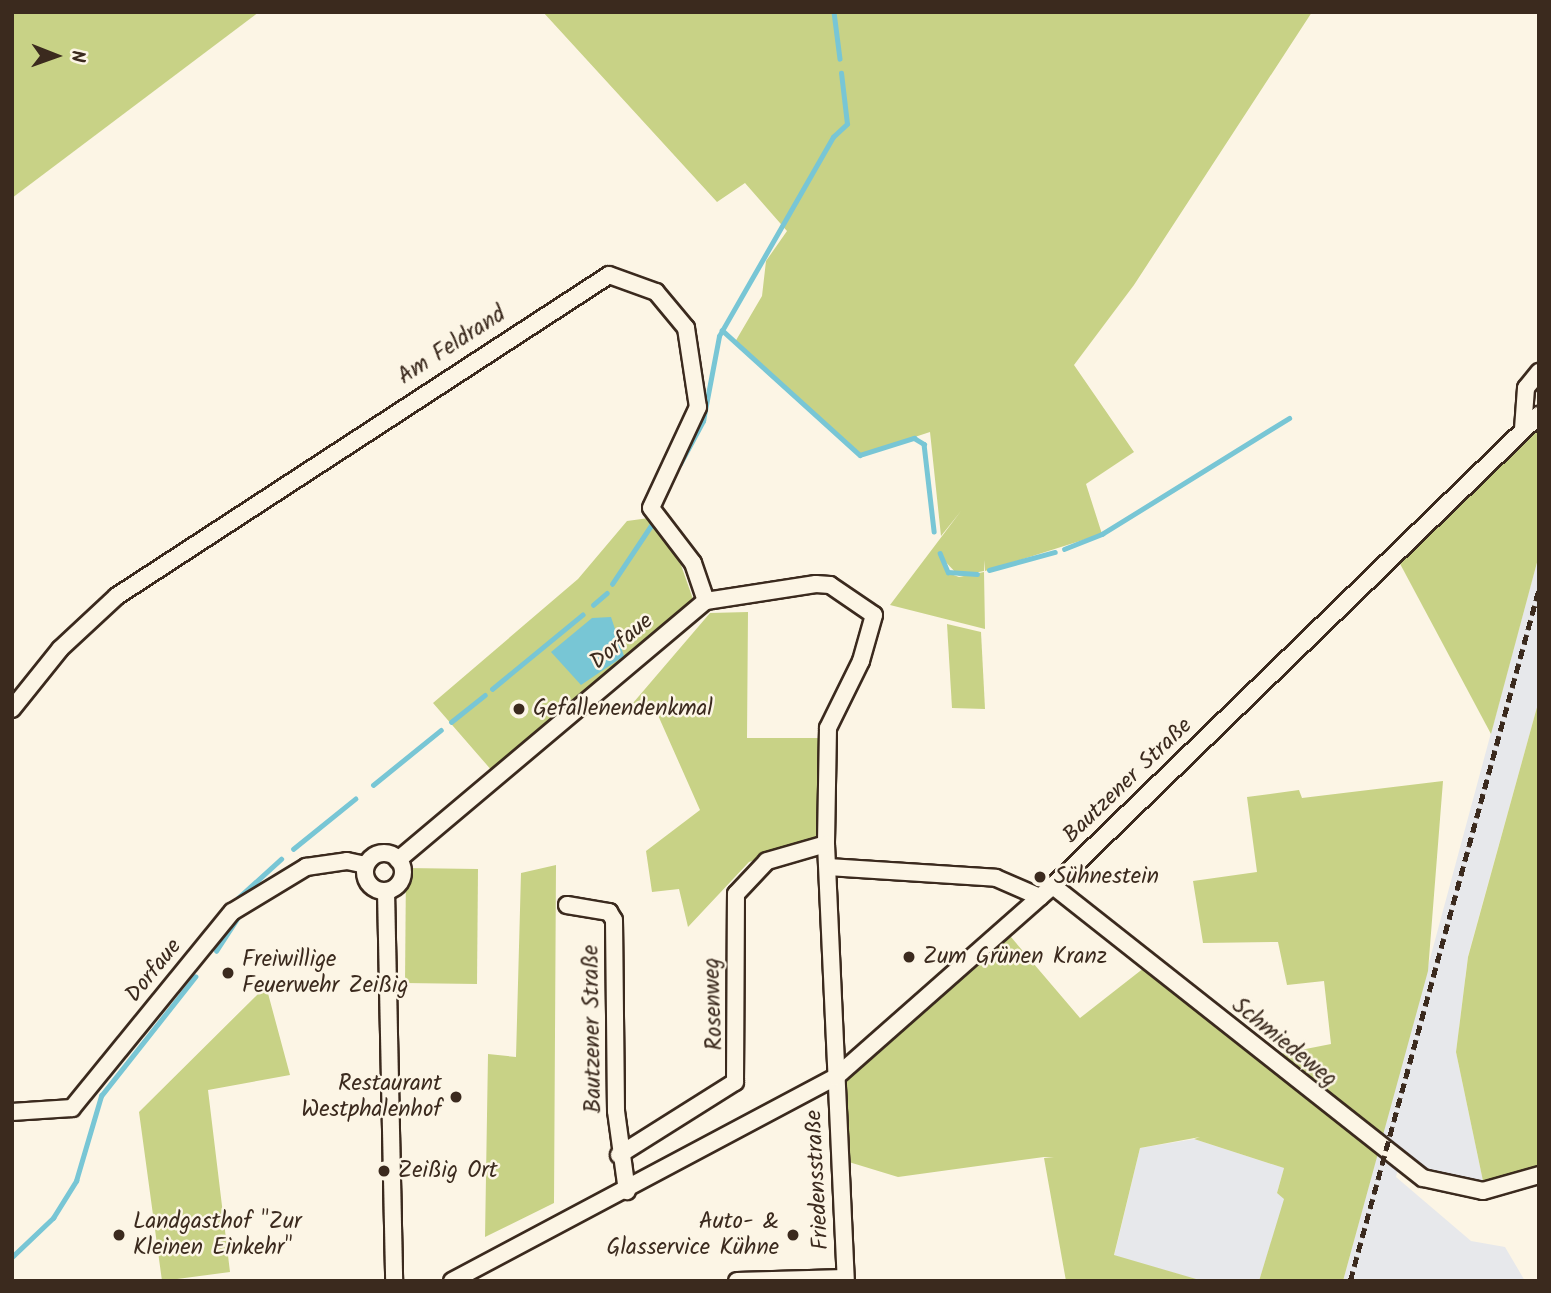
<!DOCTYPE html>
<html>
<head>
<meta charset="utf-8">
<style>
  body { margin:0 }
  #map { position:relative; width:1551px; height:1293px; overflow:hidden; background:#fcf5e5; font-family:Kalam,sans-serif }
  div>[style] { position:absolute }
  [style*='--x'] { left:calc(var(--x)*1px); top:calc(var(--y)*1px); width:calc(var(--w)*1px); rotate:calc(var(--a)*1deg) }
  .built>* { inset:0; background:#e7e8eb }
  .green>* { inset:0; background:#c8d286 }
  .water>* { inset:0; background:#78c6d5 }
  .stream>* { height:4.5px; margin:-2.25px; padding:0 2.25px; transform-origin:2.25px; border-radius:2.25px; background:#78c6d5 }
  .roads { filter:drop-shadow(2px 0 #3b2a1e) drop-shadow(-2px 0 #3b2a1e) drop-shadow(0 2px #3b2a1e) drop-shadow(0 -2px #3b2a1e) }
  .minor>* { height:16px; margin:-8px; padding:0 8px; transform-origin:8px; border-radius:8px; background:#fcf5e5 }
  .minor>.ring { margin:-8px; padding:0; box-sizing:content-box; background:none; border:16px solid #fcf5e5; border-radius:50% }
  .rail>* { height:4.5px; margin-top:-2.25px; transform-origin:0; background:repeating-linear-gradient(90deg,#3b2a1e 0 10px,transparent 0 15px) }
  .dots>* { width:19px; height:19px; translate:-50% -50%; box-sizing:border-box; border:4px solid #fcf5e5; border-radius:50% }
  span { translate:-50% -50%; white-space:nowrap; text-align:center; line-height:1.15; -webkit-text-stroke:5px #fcf5e5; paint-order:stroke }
  .street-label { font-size:23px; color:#3b2a1e }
  .poi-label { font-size:23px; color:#3b2a1e }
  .left { translate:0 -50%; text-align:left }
  .right { translate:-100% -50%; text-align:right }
  .frame { position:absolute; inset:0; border:14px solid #3b2a1e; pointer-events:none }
  .north { position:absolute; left:21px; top:21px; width:70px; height:70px; -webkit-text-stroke:5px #fcf5e5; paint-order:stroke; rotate:91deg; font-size:19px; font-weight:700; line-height:28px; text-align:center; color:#3b2a1e }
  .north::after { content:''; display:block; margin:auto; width:24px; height:32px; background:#3b2a1e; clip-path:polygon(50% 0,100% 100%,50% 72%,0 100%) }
</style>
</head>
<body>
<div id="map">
  <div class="built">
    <div style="clip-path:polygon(1539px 555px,1539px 700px,1468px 956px,1456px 1052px,1483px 1181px,1451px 1181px,1401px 1157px,1396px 1177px,1471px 1241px,1505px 1247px,1525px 1281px,1343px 1281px)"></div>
    <div style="clip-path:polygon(1194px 1139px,1284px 1168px,1277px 1193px,1285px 1198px,1259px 1281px,1203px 1281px,1114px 1256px,1140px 1148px)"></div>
  </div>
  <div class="green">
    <div style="clip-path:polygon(12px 12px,259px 12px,12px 198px)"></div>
    <div style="clip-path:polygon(543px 12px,1312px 12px,1134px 285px,1074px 365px,1134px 452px,1086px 484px,1102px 534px,985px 571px,984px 560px,984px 571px,959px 576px,940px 556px,948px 573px,959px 577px,984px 572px,985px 629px,890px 605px,961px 511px,941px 536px,930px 432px,860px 455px,735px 342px,762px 296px,766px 261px,787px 231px,745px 183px,717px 202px)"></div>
    <div style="clip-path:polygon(1539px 429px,1539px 555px,1491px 734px,1398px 560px)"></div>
    <div style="clip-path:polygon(649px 518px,681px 565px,693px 599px,493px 772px,433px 703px,578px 579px,627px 521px)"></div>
    <div style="clip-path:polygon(748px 612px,747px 738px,819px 738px,817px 838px,749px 862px,688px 927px,679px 889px,652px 892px,646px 851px,700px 810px,657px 713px,633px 703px,710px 613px)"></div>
    <div style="clip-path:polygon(947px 624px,981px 632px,985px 709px,952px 708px)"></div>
    <div style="clip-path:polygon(1539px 700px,1539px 1166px,1483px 1181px,1456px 1052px,1468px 957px)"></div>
    <div style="clip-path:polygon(1443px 781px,1428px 971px,1343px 1281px,1259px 1281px,1284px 1199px,1277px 1193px,1284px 1168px,1194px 1139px,1200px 1137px,1140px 1148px,1114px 1255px,1203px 1281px,1066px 1281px,1044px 1158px,1054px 1158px,1044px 1157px,898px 1177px,839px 1159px,836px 1077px,1005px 930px,1080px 1018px,1149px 964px,1265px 1057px,1331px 1044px,1324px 981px,1287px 985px,1278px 942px,1203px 943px,1193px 881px,1257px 872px,1247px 797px,1299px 790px,1302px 798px)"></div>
    <div style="clip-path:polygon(556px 865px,554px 1203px,485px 1237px,488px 1054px,516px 1057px,521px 873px)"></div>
    <div style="clip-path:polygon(406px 868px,478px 869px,477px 984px,405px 983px)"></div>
    <div style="clip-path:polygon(266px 986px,290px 1075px,208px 1090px,230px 1272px,162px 1281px,139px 1112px)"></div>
  </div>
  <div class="water">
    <div style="clip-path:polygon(611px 617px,624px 656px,581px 685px,551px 652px,592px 618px)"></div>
  </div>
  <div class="stream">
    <div style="--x:834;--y:12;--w:47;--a:82.7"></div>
    <div style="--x:722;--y:330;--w:186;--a:42.2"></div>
    <div style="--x:860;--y:455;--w:57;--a:-17.5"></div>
    <div style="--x:914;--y:438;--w:12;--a:31"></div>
    <div style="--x:924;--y:444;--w:88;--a:83.4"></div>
    <div style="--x:680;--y:464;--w:49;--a:-61.9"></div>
    <div style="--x:703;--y:421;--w:86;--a:-79.3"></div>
    <div style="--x:719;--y:336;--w:229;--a:-60.2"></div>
    <div style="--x:833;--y:137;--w:19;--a:-43"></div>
    <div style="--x:847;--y:124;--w:51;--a:-96.7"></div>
    <div style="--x:1064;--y:549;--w:41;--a:-21.5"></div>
    <div style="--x:1102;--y:534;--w:220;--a:-31.8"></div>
    <div style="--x:940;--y:553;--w:21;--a:67"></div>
    <div style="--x:948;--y:572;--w:29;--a:4"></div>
    <div style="--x:989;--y:570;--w:68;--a:-15.3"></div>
    <div style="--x:612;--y:584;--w:76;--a:-56.3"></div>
    <div style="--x:593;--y:605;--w:18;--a:-41"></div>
    <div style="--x:492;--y:689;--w:117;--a:-39.4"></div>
    <div style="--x:451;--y:722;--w:43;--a:-38.5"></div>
    <div style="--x:373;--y:785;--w:87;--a:-39"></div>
    <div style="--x:293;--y:849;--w:80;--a:-38.9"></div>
    <div style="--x:238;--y:898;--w:58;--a:-42.2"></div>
    <div style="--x:216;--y:951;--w:44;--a:-57"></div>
    <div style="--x:12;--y:1257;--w:57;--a:-43.6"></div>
    <div style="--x:53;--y:1218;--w:44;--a:-58.1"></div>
    <div style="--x:76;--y:1181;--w:89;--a:-73.6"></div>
    <div style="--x:101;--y:1096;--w:152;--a:-51.7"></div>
  </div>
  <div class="roads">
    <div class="minor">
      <div style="--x:1523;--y:429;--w:41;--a:-85.8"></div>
      <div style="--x:1526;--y:388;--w:21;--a:-51"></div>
      <div style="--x:12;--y:709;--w:77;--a:-51.3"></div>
      <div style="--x:60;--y:649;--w:78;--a:-42.9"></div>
      <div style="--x:117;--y:596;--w:587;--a:-33.12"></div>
      <div style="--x:609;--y:275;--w:50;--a:19.9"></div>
      <div style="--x:656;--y:292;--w:47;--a:50.2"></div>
      <div style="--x:686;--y:328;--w:80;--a:81.4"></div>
      <div style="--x:698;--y:407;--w:111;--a:115"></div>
      <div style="--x:651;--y:508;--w:69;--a:52.6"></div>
      <div style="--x:693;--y:563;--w:40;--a:71.1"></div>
      <div class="ring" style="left:365px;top:853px;width:22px;height:22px"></div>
      <div style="--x:398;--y:860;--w:402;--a:-40.1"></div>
      <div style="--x:706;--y:601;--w:111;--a:-8.8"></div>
      <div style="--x:816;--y:584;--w:14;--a:4"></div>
      <div style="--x:830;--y:585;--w:53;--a:34.3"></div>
      <div style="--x:874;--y:615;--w:48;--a:105.8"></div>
      <div style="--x:861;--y:661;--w:75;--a:116.2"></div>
      <div style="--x:828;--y:728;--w:116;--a:91"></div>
      <div style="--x:826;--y:844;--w:437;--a:87.4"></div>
      <div style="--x:828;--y:867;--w:168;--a:3.7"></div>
      <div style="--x:996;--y:878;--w:48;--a:23.4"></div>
      <div style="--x:1053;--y:886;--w:471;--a:38.3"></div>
      <div style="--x:1423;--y:1178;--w:61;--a:12.2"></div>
      <div style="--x:1483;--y:1191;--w:58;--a:-15.9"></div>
      <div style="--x:386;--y:891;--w:390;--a:88.8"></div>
      <div style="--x:567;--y:905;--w:43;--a:9.5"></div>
      <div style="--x:609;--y:912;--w:9;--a:58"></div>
      <div style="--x:614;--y:920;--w:191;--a:89.4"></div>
      <div style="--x:616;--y:1111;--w:81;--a:82.2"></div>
      <div style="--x:12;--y:1112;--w:60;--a:-3.8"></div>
      <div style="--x:72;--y:1108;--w:253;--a:-50.8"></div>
      <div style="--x:232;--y:912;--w:87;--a:-31.3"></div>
      <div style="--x:306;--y:867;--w:41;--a:-8.3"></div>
      <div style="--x:347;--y:861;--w:19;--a:12"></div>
      <div style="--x:619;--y:1155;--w:137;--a:-32.2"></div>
      <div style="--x:735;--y:1082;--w:188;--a:-89.7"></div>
      <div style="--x:736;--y:894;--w:45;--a:-46.8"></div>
      <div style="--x:767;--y:861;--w:61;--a:-16.1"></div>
      <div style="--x:452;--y:1281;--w:435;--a:-28"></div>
      <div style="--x:836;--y:1077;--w:289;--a:-41.4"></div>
      <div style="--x:1053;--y:886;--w:677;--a:-44.1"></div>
      <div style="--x:737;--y:1281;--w:108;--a:-1.6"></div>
    </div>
  </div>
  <div class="rail">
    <div style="--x:1350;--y:1281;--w:718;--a:-74.74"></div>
  </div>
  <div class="dots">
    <div style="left:519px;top:709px;background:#3b2a1e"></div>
    <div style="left:1040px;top:877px;background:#3b2a1e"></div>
    <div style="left:909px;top:957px;background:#3b2a1e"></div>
    <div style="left:228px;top:973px;background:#3b2a1e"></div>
    <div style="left:456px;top:1097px;background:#3b2a1e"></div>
    <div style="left:384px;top:1171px;background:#3b2a1e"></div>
    <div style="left:119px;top:1235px;background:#3b2a1e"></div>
    <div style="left:793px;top:1235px;background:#3b2a1e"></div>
  </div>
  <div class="street-label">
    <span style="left:452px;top:346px;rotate:-33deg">Am Feldrand</span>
    <span style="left:622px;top:642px;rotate:-40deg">Dorfaue</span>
    <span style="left:1128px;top:781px;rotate:-44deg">Bautzener Straße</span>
    <span style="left:154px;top:971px;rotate:-51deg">Dorfaue</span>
    <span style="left:714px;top:1004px;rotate:-92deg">Rosenweg</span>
    <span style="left:593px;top:1029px;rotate:-91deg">Bautzener Straße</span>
    <span style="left:1284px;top:1043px;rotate:39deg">Schmiedeweg</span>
    <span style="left:818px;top:1180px;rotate:-93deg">Friedensstraße</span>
  </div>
  <div class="poi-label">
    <span class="left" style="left:533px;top:709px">Gefallenendenkmal</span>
    <span class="left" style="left:1054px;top:877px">Sühnestein</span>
    <span class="left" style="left:923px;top:957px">Zum Grünen Kranz</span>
    <span class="left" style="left:242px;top:973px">Freiwillige<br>Feuerwehr Zeißig</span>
    <span class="right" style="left:442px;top:1097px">Restaurant<br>Westphalenhof</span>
    <span class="left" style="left:398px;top:1171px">Zeißig Ort</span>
    <span class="left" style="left:133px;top:1235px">Landgasthof "Zur<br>Kleinen Einkehr"</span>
    <span class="right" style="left:779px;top:1235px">Auto- &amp;<br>Glasservice Kühne</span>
  </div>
  <div class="frame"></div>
  <div class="north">N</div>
</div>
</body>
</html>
